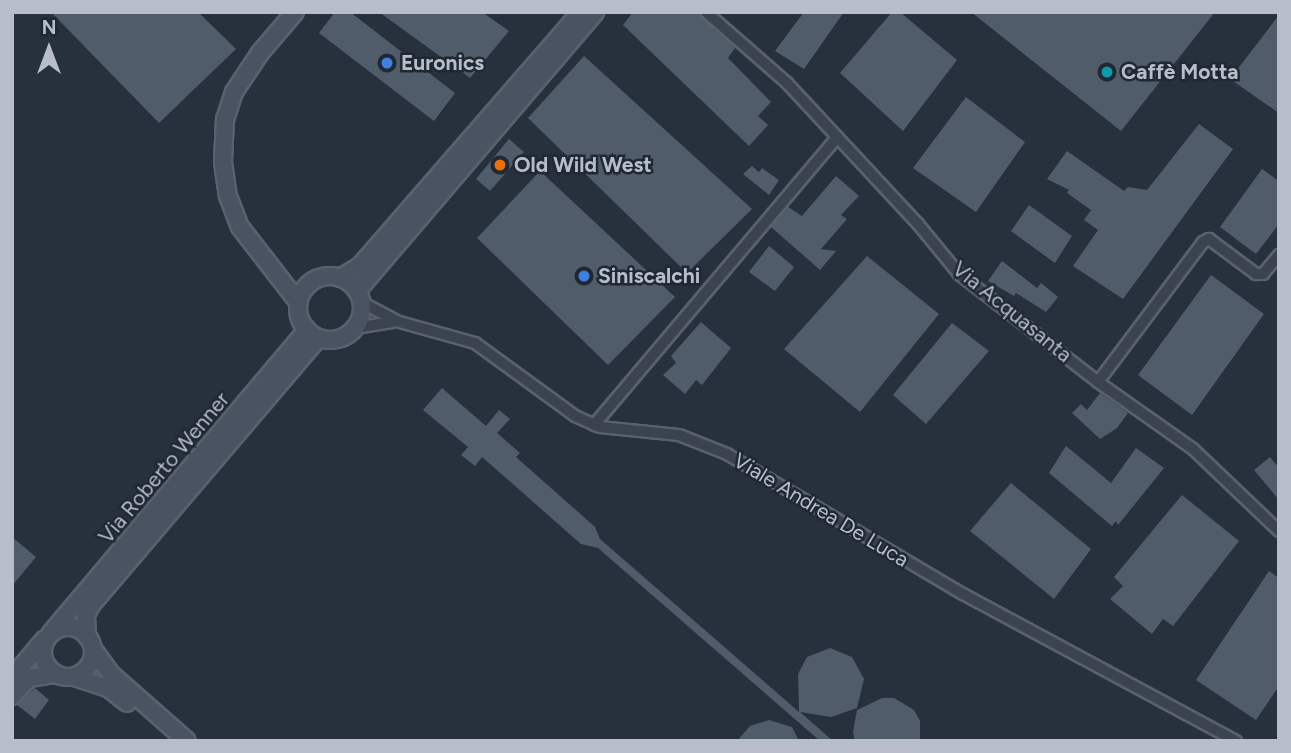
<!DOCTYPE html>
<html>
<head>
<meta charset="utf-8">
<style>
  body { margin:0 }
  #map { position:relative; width:1291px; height:753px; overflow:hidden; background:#27313e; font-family:Figtree,sans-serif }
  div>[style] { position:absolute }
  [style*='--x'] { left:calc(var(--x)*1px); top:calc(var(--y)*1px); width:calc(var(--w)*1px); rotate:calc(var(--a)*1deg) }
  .building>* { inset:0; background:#505c69 }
  .roads { filter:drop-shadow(2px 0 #58616c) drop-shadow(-2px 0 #58616c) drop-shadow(0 2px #58616c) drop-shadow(0 -2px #58616c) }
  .street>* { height:10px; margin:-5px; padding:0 5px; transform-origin:5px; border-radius:5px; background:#3a434e }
  .secondary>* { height:16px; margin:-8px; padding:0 8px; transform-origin:8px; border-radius:8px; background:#495361 }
  .secondary>.ring { margin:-8px; padding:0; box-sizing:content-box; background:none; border:16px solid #495361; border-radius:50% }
  .dots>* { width:19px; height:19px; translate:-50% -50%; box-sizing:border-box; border:4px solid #1f2833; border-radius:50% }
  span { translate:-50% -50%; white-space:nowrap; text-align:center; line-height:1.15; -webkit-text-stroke:5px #1f2833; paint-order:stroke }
  .poi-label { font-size:21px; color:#b7bec9; font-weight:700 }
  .left { translate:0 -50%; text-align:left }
  .street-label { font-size:21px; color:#b7bec9 }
  .frame { position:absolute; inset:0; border:14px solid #b7bec9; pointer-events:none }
  .north { position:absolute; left:14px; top:14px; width:70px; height:70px; -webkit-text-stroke:5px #1f2833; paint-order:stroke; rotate:0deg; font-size:19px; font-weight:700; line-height:28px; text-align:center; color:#b7bec9 }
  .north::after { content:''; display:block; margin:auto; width:24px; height:32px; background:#b7bec9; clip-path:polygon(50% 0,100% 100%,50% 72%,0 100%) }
</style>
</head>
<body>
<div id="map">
  <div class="building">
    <div style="clip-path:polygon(51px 12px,198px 12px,236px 49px,159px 123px)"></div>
    <div style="clip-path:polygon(335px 12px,350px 12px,455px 93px,434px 121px,319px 33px)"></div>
    <div style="clip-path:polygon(379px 12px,482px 12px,509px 31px,470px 78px)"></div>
    <div style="clip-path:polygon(633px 12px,698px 12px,735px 48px,728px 58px,771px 102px,758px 116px,768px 125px,749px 146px,623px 25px)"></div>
    <div style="clip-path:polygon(804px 12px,844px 12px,804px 69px,775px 51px)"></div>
    <div style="clip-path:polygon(892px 12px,900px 12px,957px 60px,903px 131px,840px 73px)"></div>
    <div style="clip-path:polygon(971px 12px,1215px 12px,1121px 131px)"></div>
    <div style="clip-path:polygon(1279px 15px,1279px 113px,1230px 79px)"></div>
    <div style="clip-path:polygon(584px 56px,752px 209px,687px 273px,528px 118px)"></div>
    <div style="clip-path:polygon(966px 97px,1025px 142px,976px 212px,913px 168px)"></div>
    <div style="clip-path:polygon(1199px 124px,1233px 149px,1123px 299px,1073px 266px,1098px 230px,1084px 220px,1091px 210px,1067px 193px,1069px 190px,1047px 179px,1067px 151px,1124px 191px,1128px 187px,1147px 190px)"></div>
    <div style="clip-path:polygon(509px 139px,524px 152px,490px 191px,476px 179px)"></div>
    <div style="clip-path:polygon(752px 166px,759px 172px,762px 168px,779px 180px,769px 195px,743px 174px)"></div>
    <div style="clip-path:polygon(1262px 169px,1279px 181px,1279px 224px,1256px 254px,1220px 227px)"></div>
    <div style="clip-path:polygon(540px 171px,675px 297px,608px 365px,477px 238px)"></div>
    <div style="clip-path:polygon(836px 176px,859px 196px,841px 215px,847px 219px,821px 249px,836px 251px,820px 270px,771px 227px,788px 207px,802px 216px)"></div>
    <div style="clip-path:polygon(1029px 205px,1072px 236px,1055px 263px,1011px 231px)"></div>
    <div style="clip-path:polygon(769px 246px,794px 267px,775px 291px,749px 272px)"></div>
    <div style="clip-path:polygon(867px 256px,939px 314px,860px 412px,784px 349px)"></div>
    <div style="clip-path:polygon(1002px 261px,1037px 288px,1041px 283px,1058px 297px,1046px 312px,1016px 293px,1014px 296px,988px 281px)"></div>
    <div style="clip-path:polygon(1211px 275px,1264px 314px,1192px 415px,1138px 375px)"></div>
    <div style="clip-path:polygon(701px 322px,731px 348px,702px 385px,696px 380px,685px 394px,663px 375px,676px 363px,671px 356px)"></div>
    <div style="clip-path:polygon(952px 323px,989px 351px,926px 424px,893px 395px)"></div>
    <div style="clip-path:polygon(442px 388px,486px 426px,499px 410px,510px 419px,497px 433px,520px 453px,516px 457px,595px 527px,600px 539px,799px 712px,798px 674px,807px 657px,830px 648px,852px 657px,864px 679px,857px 708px,831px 717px,800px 712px,833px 741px,820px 741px,598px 548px,581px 544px,482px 457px,475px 466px,461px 455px,468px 447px,423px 410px)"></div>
    <div style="clip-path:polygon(1100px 393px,1128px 413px,1117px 428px,1100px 439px,1072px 413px,1081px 404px,1087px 410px)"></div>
    <div style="clip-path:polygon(1066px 446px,1111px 483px,1136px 448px,1164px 468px,1118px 525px,1116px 521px,1112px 526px,1049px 473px)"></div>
    <div style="clip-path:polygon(1270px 457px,1279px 468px,1279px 500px,1254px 470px)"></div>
    <div style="clip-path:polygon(1011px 483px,1091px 549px,1054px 599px,970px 531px)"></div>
    <div style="clip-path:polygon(1182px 495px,1239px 541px,1173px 626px,1163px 619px,1152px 634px,1110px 599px,1123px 586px,1114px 577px)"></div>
    <div style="clip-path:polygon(12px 537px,36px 557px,12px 586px)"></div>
    <div style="clip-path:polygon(1269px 571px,1279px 578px,1279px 686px,1256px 720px,1196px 680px)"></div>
    <div style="clip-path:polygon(35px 688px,49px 700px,35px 719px,17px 705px)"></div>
    <div style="clip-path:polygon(882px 698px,894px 698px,914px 710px,920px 721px,920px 741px,855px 741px,853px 732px,857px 710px)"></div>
    <div style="clip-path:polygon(769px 720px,792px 727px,799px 741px,737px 741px,750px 726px)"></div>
  </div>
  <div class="roads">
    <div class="street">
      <div style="--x:706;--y:12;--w:108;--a:41.2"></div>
      <div style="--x:787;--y:83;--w:192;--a:47.1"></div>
      <div style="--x:918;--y:224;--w:65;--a:50.6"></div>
      <div style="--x:959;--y:274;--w:176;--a:37.8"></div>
      <div style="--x:1098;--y:382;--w:116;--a:35.2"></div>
      <div style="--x:1193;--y:449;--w:119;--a:43.6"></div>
      <div style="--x:361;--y:302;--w:40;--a:28"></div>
      <div style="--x:396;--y:321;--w:82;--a:15.6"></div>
      <div style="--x:475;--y:343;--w:124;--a:36.1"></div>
      <div style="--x:575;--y:416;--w:27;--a:24"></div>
      <div style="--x:600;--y:427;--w:79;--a:5.8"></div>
      <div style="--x:679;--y:435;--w:52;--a:21.6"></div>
      <div style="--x:727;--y:454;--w:274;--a:30.7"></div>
      <div style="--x:963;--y:594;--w:310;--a:28.3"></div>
      <div style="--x:355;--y:328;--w:38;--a:-9"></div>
      <div style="--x:1098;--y:382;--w:175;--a:-53.1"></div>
      <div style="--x:1203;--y:242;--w:7;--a:-27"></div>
      <div style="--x:1209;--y:239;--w:59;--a:36.7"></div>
      <div style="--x:1256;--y:274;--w:7;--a:0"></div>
      <div style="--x:1263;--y:274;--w:25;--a:-50"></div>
      <div style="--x:594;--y:425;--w:377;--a:-49.8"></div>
    </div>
    <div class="secondary">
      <div style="--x:295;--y:12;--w:54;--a:130.5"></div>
      <div style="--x:260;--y:53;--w:47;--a:123.7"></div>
      <div style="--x:234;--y:92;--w:28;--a:108"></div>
      <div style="--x:225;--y:119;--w:43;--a:92.7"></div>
      <div style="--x:223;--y:162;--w:34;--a:82"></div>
      <div style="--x:228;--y:196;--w:33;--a:69"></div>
      <div style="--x:240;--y:227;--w:96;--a:52.2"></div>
      <div class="ring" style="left:298px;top:276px;width:48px;height:48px"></div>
      <div style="--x:340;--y:278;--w:23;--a:-31"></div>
      <div style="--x:360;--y:266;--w:337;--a:-49"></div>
      <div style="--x:357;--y:291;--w:367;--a:-49.5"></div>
      <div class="ring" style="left:43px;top:627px;width:34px;height:34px"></div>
      <div style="--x:51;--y:633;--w:397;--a:-49.8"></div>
      <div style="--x:87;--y:636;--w:21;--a:-93"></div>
      <div style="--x:86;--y:615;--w:11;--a:-63"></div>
      <div style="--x:91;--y:605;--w:350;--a:-49.6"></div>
      <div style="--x:93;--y:649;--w:31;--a:54"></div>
      <div style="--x:111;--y:674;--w:101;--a:41.4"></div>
      <div style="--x:74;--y:677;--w:36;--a:18"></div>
      <div style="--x:108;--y:688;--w:24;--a:38"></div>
      <div style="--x:12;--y:678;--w:50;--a:-49.9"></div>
      <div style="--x:12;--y:696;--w:25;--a:-47"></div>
      <div style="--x:29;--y:678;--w:25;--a:-9"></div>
    </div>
  </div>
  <div class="dots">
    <div style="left:387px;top:63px;background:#3f7fe0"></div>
    <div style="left:1107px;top:72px;background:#0f9aa8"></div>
    <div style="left:500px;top:165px;background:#e8710a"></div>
    <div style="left:584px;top:276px;background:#3f7fe0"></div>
  </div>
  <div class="poi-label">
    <span class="left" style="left:401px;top:63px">Euronics</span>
    <span class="left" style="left:1121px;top:72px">Caffè Motta</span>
    <span class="left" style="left:514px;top:165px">Old Wild West</span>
    <span class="left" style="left:598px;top:276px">Siniscalchi</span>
  </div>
  <div class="street-label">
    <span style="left:1012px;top:312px;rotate:39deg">Via Acquasanta</span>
    <span style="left:164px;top:468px;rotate:-50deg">Via Roberto Wenner</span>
    <span style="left:821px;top:510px;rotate:31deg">Viale Andrea De Luca</span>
  </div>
  <div class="frame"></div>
  <div class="north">N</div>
</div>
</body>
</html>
